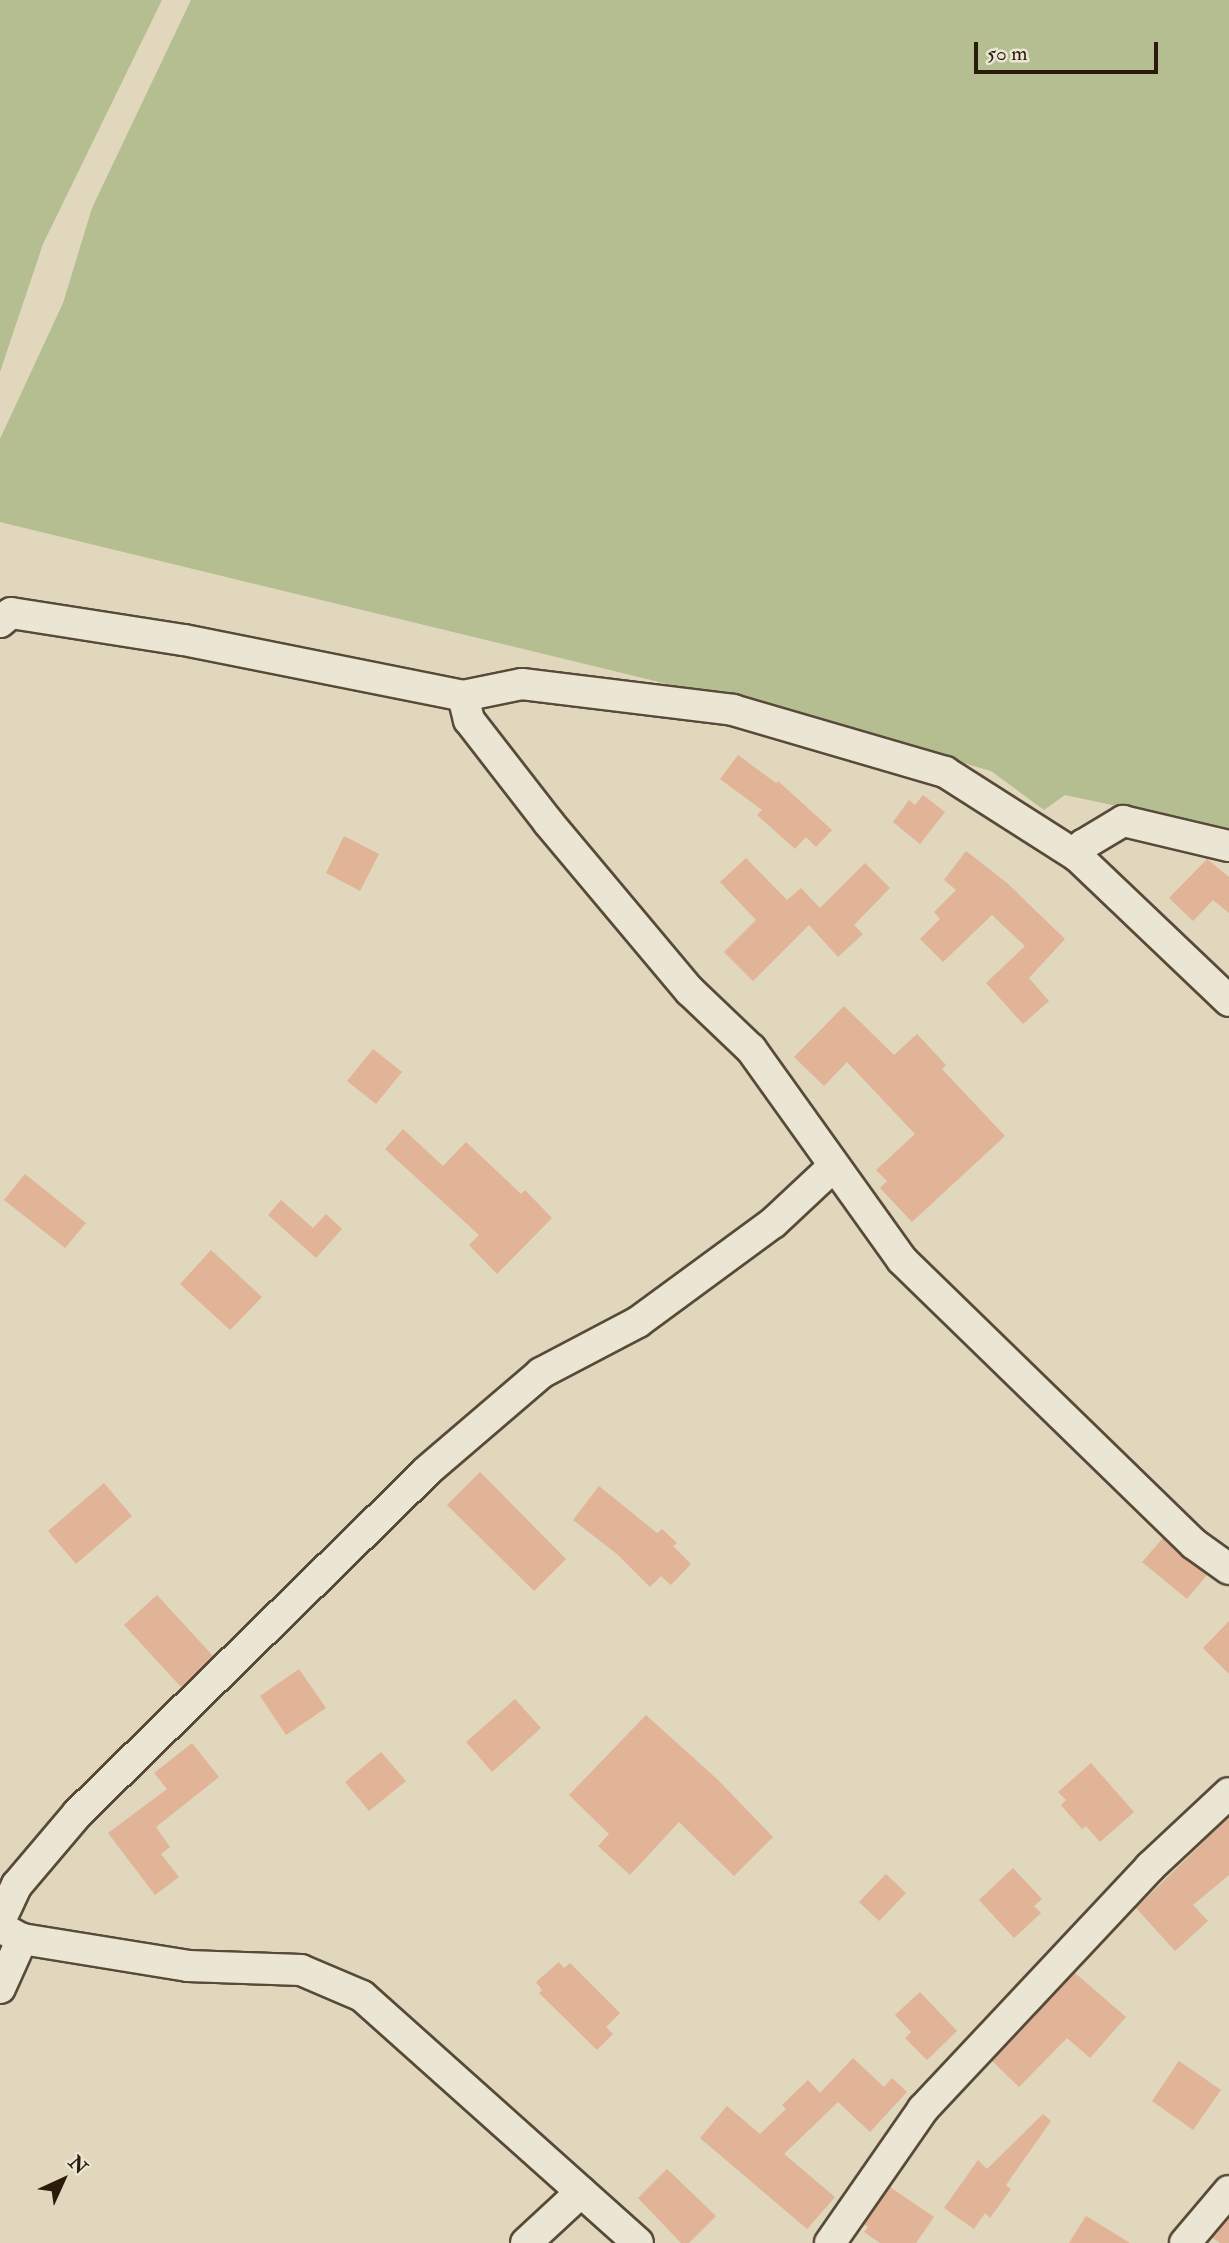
<!DOCTYPE html>
<html>
<head>
<meta charset="utf-8">
<style>
  body { margin:0 }
  #map { position:relative; width:1229px; height:2243px; overflow:hidden; background:#e0d7bd; font-family:"IM FELL Double Pica",serif }
  div>[style] { position:absolute }
  [style*='--x'] { left:calc(var(--x)*1px); top:calc(var(--y)*1px); width:calc(var(--w)*1px); rotate:calc(var(--a)*1deg) }
  .green>* { inset:0; background:#b4be90 }
  .building>* { inset:0; background:#e1b397 }
  .roads { filter:drop-shadow(2px 0 #584a38) drop-shadow(-2px 0 #584a38) drop-shadow(0 2px #584a38) drop-shadow(0 -2px #584a38) }
  .minor>* { height:30px; margin:-15px; padding:0 15px; transform-origin:15px; border-radius:15px; background:#ebe5d4 }
  span { translate:-50% -50%; white-space:nowrap; text-align:center; line-height:1.15; -webkit-text-stroke:7px #ebe5d4; paint-order:stroke }
  .north { position:absolute; left:28px; top:2145px; width:70px; height:70px; -webkit-text-stroke:5px #ebe5d4; paint-order:stroke; rotate:45deg; font-size:19px; font-weight:700; line-height:28px; text-align:center; color:#2b1b0b }
  .north::after { content:''; display:block; margin:auto; width:24px; height:32px; background:#2b1b0b; clip-path:polygon(50% 0,100% 100%,50% 72%,0 100%) }
  .scale { position:absolute; left:974px; top:42px; width:184px; height:32px; box-sizing:border-box; border:4px solid #2b1b0b; border-top:0; padding-left:9px; font-size:21px; line-height:24px; white-space:nowrap; color:#2b1b0b; -webkit-text-stroke:5px #ebe5d4; paint-order:stroke }
</style>
</head>
<body>
<div id="map">
  <div class="green">
    <div style="clip-path:polygon(0 0,162px 0,43px 244px,0 372px)"></div>
    <div style="clip-path:polygon(191px 0,1229px 0,1229px 830px,1065px 795px,1044px 810px,991px 771px,803px 717px,0 522px,0 439px,63px 303px,92px 208px)"></div>
  </div>
  <div class="building">
    <div style="clip-path:polygon(738px 755px,776px 783px,778px 781px,832px 830px,816px 847px,806px 837px,795px 849px,757px 815px,762px 810px,720px 779px)"></div>
    <div style="clip-path:polygon(923px 795px,945px 812px,920px 844px,893px 822px,909px 800px,915px 805px)"></div>
    <div style="clip-path:polygon(344px 836px,379px 854px,360px 891px,326px 873px)"></div>
    <div style="clip-path:polygon(966px 851px,1007px 883px,1065px 939px,1029px 978px,1049px 1001px,1023px 1024px,986px 983px,1025px 946px,992px 915px,943px 962px,920px 939px,940px 919px,934px 912px,956px 890px,944px 880px)"></div>
    <div style="clip-path:polygon(746px 858px,787px 900px,801px 888px,820px 908px,865px 863px,890px 888px,854px 925px,863px 934px,838px 957px,809px 925px,753px 981px,724px 952px,756px 920px,720px 882px)"></div>
    <div style="clip-path:polygon(1207px 859px,1229px 877px,1229px 913px,1213px 900px,1193px 921px,1169px 898px)"></div>
    <div style="clip-path:polygon(844px 1006px,894px 1055px,917px 1034px,946px 1065px,942px 1069px,1005px 1136px,912px 1222px,880px 1188px,887px 1181px,876px 1170px,915px 1134px,847px 1062px,824px 1086px,794px 1057px)"></div>
    <div style="clip-path:polygon(373px 1049px,402px 1072px,376px 1104px,347px 1081px)"></div>
    <div style="clip-path:polygon(403px 1129px,443px 1166px,466px 1142px,521px 1194px,525px 1190px,552px 1218px,497px 1274px,469px 1245px,479px 1235px,385px 1149px)"></div>
    <div style="clip-path:polygon(25px 1174px,86px 1223px,65px 1248px,4px 1200px)"></div>
    <div style="clip-path:polygon(281px 1200px,313px 1228px,326px 1214px,342px 1229px,316px 1258px,268px 1215px)"></div>
    <div style="clip-path:polygon(211px 1250px,262px 1297px,230px 1330px,180px 1284px)"></div>
    <div style="clip-path:polygon(480px 1472px,566px 1559px,534px 1591px,447px 1505px)"></div>
    <div style="clip-path:polygon(104px 1483px,132px 1516px,76px 1564px,48px 1531px)"></div>
    <div style="clip-path:polygon(599px 1486px,657px 1533px,662px 1529px,677px 1543px,673px 1546px,691px 1564px,671px 1585px,661px 1576px,650px 1587px,617px 1554px,573px 1520px)"></div>
    <div style="clip-path:polygon(1163px 1538px,1207px 1575px,1187px 1599px,1142px 1562px)"></div>
    <div style="clip-path:polygon(157px 1595px,213px 1656px,181px 1687px,124px 1625px)"></div>
    <div style="clip-path:polygon(1229px 1621px,1229px 1674px,1203px 1648px)"></div>
    <div style="clip-path:polygon(299px 1669px,326px 1708px,286px 1735px,260px 1696px)"></div>
    <div style="clip-path:polygon(515px 1699px,541px 1728px,492px 1772px,466px 1742px)"></div>
    <div style="clip-path:polygon(646px 1715px,718px 1780px,773px 1837px,734px 1876px,679px 1822px,630px 1875px,598px 1846px,609px 1834px,569px 1795px)"></div>
    <div style="clip-path:polygon(192px 1743px,219px 1777px,156px 1827px,170px 1847px,161px 1854px,179px 1877px,155px 1895px,108px 1833px,167px 1789px,154px 1773px)"></div>
    <div style="clip-path:polygon(381px 1752px,406px 1781px,369px 1811px,345px 1782px)"></div>
    <div style="clip-path:polygon(1091px 1763px,1134px 1812px,1100px 1842px,1086px 1826px,1082px 1829px,1061px 1805px,1066px 1800px,1058px 1792px)"></div>
    <div style="clip-path:polygon(1229px 1817px,1229px 1875px,1193px 1905px,1208px 1921px,1175px 1951px,1136px 1908px)"></div>
    <div style="clip-path:polygon(1013px 1868px,1042px 1899px,1034px 1906px,1041px 1913px,1014px 1938px,979px 1900px)"></div>
    <div style="clip-path:polygon(886px 1874px,906px 1893px,879px 1921px,859px 1902px)"></div>
    <div style="clip-path:polygon(559px 1962px,564px 1968px,570px 1963px,620px 2013px,606px 2027px,613px 2034px,597px 2050px,539px 1993px,542px 1990px,536px 1982px)"></div>
    <div style="clip-path:polygon(1075px 1973px,1126px 2017px,1090px 2058px,1067px 2038px,1019px 2087px,992px 2061px)"></div>
    <div style="clip-path:polygon(920px 1992px,957px 2031px,927px 2060px,905px 2038px,911px 2032px,895px 2015px)"></div>
    <div style="clip-path:polygon(853px 2058px,884px 2087px,892px 2078px,907px 2092px,870px 2132px,838px 2102px,784px 2154px,835px 2197px,807px 2229px,700px 2138px,727px 2106px,760px 2134px,786px 2109px,782px 2105px,808px 2080px,820px 2093px)"></div>
    <div style="clip-path:polygon(1179px 2061px,1221px 2090px,1193px 2130px,1152px 2101px)"></div>
    <div style="clip-path:polygon(1043px 2114px,1051px 2121px,1006px 2185px,1011px 2189px,990px 2218px,985px 2213px,974px 2229px,944px 2208px,978px 2160px,987px 2169px)"></div>
    <div style="clip-path:polygon(667px 2169px,716px 2216px,689px 2243px,681px 2243px,638px 2198px)"></div>
    <div style="clip-path:polygon(890px 2187px,934px 2217px,916px 2243px,880px 2243px,864px 2232px,868px 2227px,864px 2224px)"></div>
    <div style="clip-path:polygon(1086px 2216px,1130px 2243px,1069px 2243px)"></div>
    <div style="clip-path:polygon(1229px 2218px,1229px 2243px,1220px 2243px,1213px 2238px)"></div>
  </div>
  <div class="roads">
    <div class="minor">
      <div style="--x:0;--y:622;--w:14;--a:-39"></div>
      <div style="--x:11;--y:613;--w:175;--a:8.9"></div>
      <div style="--x:184;--y:640;--w:285;--a:11.3"></div>
      <div style="--x:463;--y:696;--w:60;--a:-11.5"></div>
      <div style="--x:522;--y:684;--w:213;--a:7"></div>
      <div style="--x:733;--y:710;--w:221;--a:16.3"></div>
      <div style="--x:945;--y:772;--w:156;--a:32.5"></div>
      <div style="--x:1077;--y:856;--w:210;--a:43.6"></div>
      <div style="--x:463;--y:696;--w:25;--a:76"></div>
      <div style="--x:469;--y:720;--w:129;--a:52.2"></div>
      <div style="--x:548;--y:822;--w:221;--a:50"></div>
      <div style="--x:690;--y:991;--w:84;--a:43.6"></div>
      <div style="--x:751;--y:1049;--w:259;--a:54.4"></div>
      <div style="--x:902;--y:1260;--w:407;--a:44.2"></div>
      <div style="--x:1194;--y:1544;--w:43;--a:35.5"></div>
      <div style="--x:1077;--y:856;--w:13;--a:-61"></div>
      <div style="--x:1083;--y:845;--w:47;--a:-31"></div>
      <div style="--x:1123;--y:821;--w:109;--a:13.3"></div>
      <div style="--x:0;--y:1921;--w:40;--a:-65"></div>
      <div style="--x:17;--y:1885;--w:94;--a:-49.7"></div>
      <div style="--x:78;--y:1813;--w:490;--a:-44.4"></div>
      <div style="--x:428;--y:1470;--w:149;--a:-40.6"></div>
      <div style="--x:541;--y:1373;--w:110;--a:-27.7"></div>
      <div style="--x:638;--y:1322;--w:167;--a:-36.3"></div>
      <div style="--x:773;--y:1223;--w:83;--a:-43.1"></div>
      <div style="--x:0;--y:1927;--w:25;--a:29"></div>
      <div style="--x:22;--y:1939;--w:168;--a:9.2"></div>
      <div style="--x:188;--y:1966;--w:113;--a:2"></div>
      <div style="--x:301;--y:1970;--w:66;--a:23.1"></div>
      <div style="--x:362;--y:1996;--w:370;--a:41.8"></div>
      <div style="--x:0;--y:1988;--w:54;--a:-65.8"></div>
      <div style="--x:526;--y:2243;--w:75;--a:-42.8"></div>
      <div style="--x:830;--y:2243;--w:163;--a:-55.2"></div>
      <div style="--x:923;--y:2109;--w:332;--a:-46.8"></div>
      <div style="--x:1150;--y:1867;--w:108;--a:-43.1"></div>
      <div style="--x:1185;--y:2243;--w:68;--a:-49.8"></div>
    </div>
  </div>
  <div class="north">N</div>
  <div class="scale">50 m</div>
</div>
</body>
</html>
